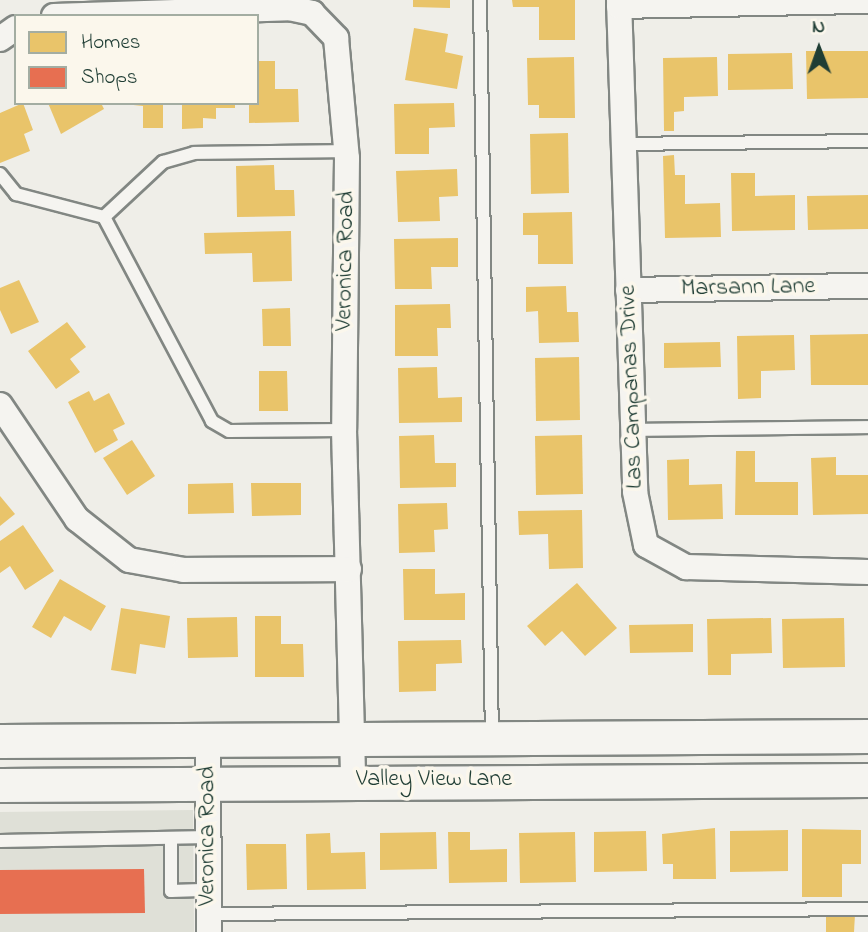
<!DOCTYPE html>
<html>
<head>
<meta charset="utf-8">
<style>
  body { margin:0 }
  #map { position:relative; width:868px; height:932px; overflow:hidden; background:#efeee8; font-family:"Indie Flower",sans-serif }
  div>[style] { position:absolute }
  [style*='--x'] { left:calc(var(--x)*1px); top:calc(var(--y)*1px); width:calc(var(--w)*1px); rotate:calc(var(--a)*1deg) }
  .built>* { inset:0; background:#dfe0d7 }
  .homes>* { inset:0; background:#e9c46a }
  .shops>* { inset:0; background:#e76f51 }
  .roads { filter:drop-shadow(2px 0 #828783) drop-shadow(-2px 0 #828783) drop-shadow(0 2px #828783) drop-shadow(0 -2px #828783) }
  .service>* { height:12px; margin:-6px; padding:0 6px; transform-origin:6px; border-radius:6px; background:#f5f4f0 }
  .minor>* { height:24px; margin:-12px; padding:0 12px; transform-origin:12px; border-radius:12px; background:#f5f4f0 }
  .secondary>* { height:33px; margin:-16.5px; padding:0 16.5px; transform-origin:16.5px; border-radius:16.5px; background:#f5f4f0 }
  span { translate:-50% -50%; white-space:nowrap; text-align:center; line-height:1.15; -webkit-text-stroke:7px #fbf7ec; paint-order:stroke }
  .street-label { font-size:24px; color:#1f3d34 }
  .legend { position:absolute; left:14px; top:14px; width:245px; height:91px; box-sizing:border-box; background:#fbf7ec; border:2px solid #a3ada2; margin:0; padding:9px 12px; list-style:none; font-size:21px; color:#1f3d34 }
  .legend li { display:flex; align-items:center; gap:14px; height:35px }
  .legend b { width:35px; border:2px solid #a3ada2 }
  .north { position:absolute; left:784px; top:14px; width:70px; height:70px; -webkit-text-stroke:5px #fbf7ec; paint-order:stroke; rotate:359deg; font-size:19px; font-weight:700; line-height:28px; text-align:center; color:#1f3d34 }
  .north::after { content:''; display:block; margin:auto; width:24px; height:32px; background:#1f3d34; clip-path:polygon(50% 0,100% 100%,50% 72%,0 100%) }
</style>
</head>
<body>
<div id="map">
  <div class="built">
    <div style="clip-path:polygon(193px 810px,194px 932px,0 932px,0 812px)"></div>
  </div>
  <div class="homes">
    <div style="clip-path:polygon(413px 0,450px 0,450px 8px,413px 7px)"></div>
    <div style="clip-path:polygon(512px 0,575px 0,575px 40px,539px 40px,539px 7px,513px 7px)"></div>
    <div style="clip-path:polygon(414px 28px,448px 34px,445px 52px,463px 56px,457px 89px,405px 80px)"></div>
    <div style="clip-path:polygon(806px 51px,868px 51px,868px 98px,807px 99px)"></div>
    <div style="clip-path:polygon(792px 53px,793px 89px,728px 90px,728px 54px)"></div>
    <div style="clip-path:polygon(574px 57px,575px 118px,539px 118px,539px 105px,528px 105px,527px 58px)"></div>
    <div style="clip-path:polygon(717px 57px,718px 96px,684px 97px,684px 111px,674px 112px,674px 131px,664px 131px,663px 58px)"></div>
    <div style="clip-path:polygon(257px 61px,275px 61px,275px 89px,298px 89px,299px 122px,249px 123px,249px 103px,257px 103px)"></div>
    <div style="clip-path:polygon(23px 103px,33px 130px,24px 134px,30px 151px,0 163px,0 113px)"></div>
    <div style="clip-path:polygon(48px 103px,101px 103px,104px 109px,61px 134px)"></div>
    <div style="clip-path:polygon(114px 103px,163px 103px,163px 128px,143px 128px,143px 106px)"></div>
    <div style="clip-path:polygon(182px 103px,235px 103px,235px 108px,216px 108px,216px 119px,203px 118px,203px 128px,182px 129px)"></div>
    <div style="clip-path:polygon(454px 103px,455px 127px,429px 128px,429px 154px,395px 154px,394px 104px)"></div>
    <div style="clip-path:polygon(568px 133px,569px 193px,531px 194px,530px 134px)"></div>
    <div style="clip-path:polygon(674px 155px,675px 175px,685px 175px,685px 204px,720px 203px,721px 237px,665px 238px,663px 156px)"></div>
    <div style="clip-path:polygon(274px 165px,275px 190px,294px 190px,295px 216px,237px 217px,236px 166px)"></div>
    <div style="clip-path:polygon(457px 169px,458px 196px,439px 197px,440px 221px,398px 222px,396px 171px)"></div>
    <div style="clip-path:polygon(731px 173px,755px 173px,755px 196px,795px 195px,795px 230px,732px 231px)"></div>
    <div style="clip-path:polygon(868px 195px,868px 229px,808px 230px,807px 196px)"></div>
    <div style="clip-path:polygon(572px 212px,573px 264px,538px 264px,538px 235px,523px 235px,523px 213px)"></div>
    <div style="clip-path:polygon(291px 231px,292px 281px,253px 282px,252px 253px,205px 254px,204px 233px)"></div>
    <div style="clip-path:polygon(458px 238px,458px 267px,431px 267px,432px 289px,395px 289px,394px 239px)"></div>
    <div style="clip-path:polygon(19px 280px,39px 322px,11px 334px,0 310px,0 288px)"></div>
    <div style="clip-path:polygon(566px 286px,567px 312px,578px 312px,579px 342px,539px 343px,538px 311px,526px 312px,526px 287px)"></div>
    <div style="clip-path:polygon(450px 304px,451px 328px,437px 328px,438px 356px,395px 356px,395px 305px)"></div>
    <div style="clip-path:polygon(290px 308px,291px 346px,263px 346px,262px 309px)"></div>
    <div style="clip-path:polygon(67px 322px,86px 347px,70px 359px,80px 372px,56px 389px,28px 351px)"></div>
    <div style="clip-path:polygon(868px 334px,868px 385px,811px 385px,810px 335px)"></div>
    <div style="clip-path:polygon(794px 335px,795px 370px,761px 371px,761px 398px,738px 399px,737px 336px)"></div>
    <div style="clip-path:polygon(720px 342px,721px 367px,664px 368px,664px 343px)"></div>
    <div style="clip-path:polygon(579px 357px,580px 420px,536px 421px,535px 358px)"></div>
    <div style="clip-path:polygon(437px 367px,438px 398px,462px 397px,462px 422px,399px 423px,398px 368px)"></div>
    <div style="clip-path:polygon(259px 371px,287px 371px,288px 411px,259px 411px)"></div>
    <div style="clip-path:polygon(89px 391px,94px 401px,109px 393px,125px 424px,113px 430px,118px 440px,95px 453px,68px 402px)"></div>
    <div style="clip-path:polygon(434px 435px,435px 463px,456px 463px,456px 487px,400px 488px,399px 436px)"></div>
    <div style="clip-path:polygon(582px 435px,583px 494px,536px 495px,535px 436px)"></div>
    <div style="clip-path:polygon(132px 440px,155px 476px,127px 495px,103px 458px)"></div>
    <div style="clip-path:polygon(736px 451px,755px 451px,755px 482px,798px 482px,798px 515px,735px 515px)"></div>
    <div style="clip-path:polygon(836px 457px,836px 475px,868px 475px,868px 514px,813px 515px,811px 458px)"></div>
    <div style="clip-path:polygon(689px 459px,689px 485px,722px 484px,723px 519px,668px 520px,667px 460px)"></div>
    <div style="clip-path:polygon(233px 483px,234px 513px,188px 514px,188px 484px)"></div>
    <div style="clip-path:polygon(251px 483px,301px 483px,301px 515px,252px 516px)"></div>
    <div style="clip-path:polygon(0 496px,15px 514px,0 526px)"></div>
    <div style="clip-path:polygon(447px 503px,448px 529px,434px 530px,435px 552px,399px 553px,398px 504px)"></div>
    <div style="clip-path:polygon(582px 510px,583px 568px,549px 569px,548px 534px,519px 535px,518px 511px)"></div>
    <div style="clip-path:polygon(23px 525px,54px 571px,25px 590px,10px 566px,0 573px,0 541px)"></div>
    <div style="clip-path:polygon(403px 569px,435px 569px,435px 594px,465px 593px,465px 620px,404px 620px)"></div>
    <div style="clip-path:polygon(60px 579px,106px 606px,91px 631px,64px 616px,51px 638px,32px 627px)"></div>
    <div style="clip-path:polygon(577px 583px,617px 628px,585px 656px,562px 631px,545px 646px,527px 626px)"></div>
    <div style="clip-path:polygon(121px 608px,170px 616px,165px 648px,140px 644px,136px 674px,111px 670px)"></div>
    <div style="clip-path:polygon(255px 616px,281px 616px,281px 644px,303px 644px,304px 677px,255px 677px)"></div>
    <div style="clip-path:polygon(237px 617px,238px 657px,188px 658px,187px 618px)"></div>
    <div style="clip-path:polygon(771px 618px,772px 653px,731px 654px,731px 675px,708px 675px,707px 619px)"></div>
    <div style="clip-path:polygon(844px 618px,845px 667px,783px 668px,782px 619px)"></div>
    <div style="clip-path:polygon(693px 624px,693px 652px,630px 653px,629px 625px)"></div>
    <div style="clip-path:polygon(461px 640px,462px 663px,436px 664px,436px 691px,399px 692px,398px 641px)"></div>
    <div style="clip-path:polygon(715px 828px,716px 879px,673px 879px,673px 864px,663px 864px,662px 834px)"></div>
    <div style="clip-path:polygon(802px 829px,861px 830px,861px 864px,842px 864px,842px 897px,802px 897px)"></div>
    <div style="clip-path:polygon(788px 830px,788px 871px,730px 872px,730px 831px)"></div>
    <div style="clip-path:polygon(646px 831px,647px 871px,594px 872px,594px 832px)"></div>
    <div style="clip-path:polygon(436px 832px,437px 869px,380px 870px,380px 833px)"></div>
    <div style="clip-path:polygon(448px 832px,470px 832px,470px 850px,507px 849px,507px 882px,449px 883px)"></div>
    <div style="clip-path:polygon(575px 832px,576px 882px,520px 883px,519px 833px)"></div>
    <div style="clip-path:polygon(330px 833px,331px 853px,365px 852px,366px 889px,307px 890px,306px 834px)"></div>
    <div style="clip-path:polygon(246px 844px,286px 844px,287px 889px,247px 890px)"></div>
    <div style="clip-path:polygon(826px 914px,855px 914px,854px 932px,826px 932px)"></div>
  </div>
  <div class="shops">
    <div style="clip-path:polygon(144px 869px,145px 913px,0 914px,0 870px)"></div>
  </div>
  <div class="roads">
    <div class="service">
      <div style="--x:480;--y:0;--w:737;--a:89.07"></div>
      <div style="--x:623;--y:144;--w:245;--a:-0.7"></div>
      <div style="--x:0;--y:174;--w:26;--a:51"></div>
      <div style="--x:16;--y:194;--w:91;--a:14.6"></div>
      <div style="--x:344;--y:430;--w:115;--a:179.5"></div>
      <div style="--x:229;--y:431;--w:20;--a:-150"></div>
      <div style="--x:212;--y:421;--w:231;--a:-117.9"></div>
      <div style="--x:104;--y:217;--w:81;--a:-43"></div>
      <div style="--x:163;--y:162;--w:32;--a:-16"></div>
      <div style="--x:194;--y:153;--w:153;--a:-0.7"></div>
      <div style="--x:633;--y:430;--w:235;--a:-0.7"></div>
      <div style="--x:171;--y:838;--w:53;--a:90"></div>
      <div style="--x:171;--y:891;--w:38;--a:-2"></div>
      <div style="--x:0;--y:841;--w:209;--a:-1.1"></div>
      <div style="--x:209;--y:914;--w:659;--a:-0.43"></div>
    </div>
    <div class="minor">
      <div style="--x:619;--y:0;--w:492;--a:88.1"></div>
      <div style="--x:635;--y:492;--w:54;--a:78.3"></div>
      <div style="--x:646;--y:545;--w:46;--a:28.8"></div>
      <div style="--x:686;--y:567;--w:182;--a:1.6"></div>
      <div style="--x:619;--y:6;--w:249;--a:-1.2"></div>
      <div style="--x:54;--y:16;--w:235;--a:-1.9"></div>
      <div style="--x:289;--y:8;--w:24;--a:12"></div>
      <div style="--x:312;--y:13;--w:35;--a:46"></div>
      <div style="--x:336;--y:38;--w:121;--a:84.8"></div>
      <div style="--x:347;--y:158;--w:272;--a:90.6"></div>
      <div style="--x:344;--y:430;--w:350;--a:88.5"></div>
      <div style="--x:0;--y:39;--w:19;--a:-35"></div>
      <div style="--x:628;--y:290;--w:240;--a:-1"></div>
      <div style="--x:0;--y:405;--w:138;--a:56"></div>
      <div style="--x:77;--y:519;--w:66;--a:38.3"></div>
      <div style="--x:129;--y:560;--w:56;--a:10.3"></div>
      <div style="--x:184;--y:570;--w:165;--a:-0.3"></div>
      <div style="--x:208;--y:739;--w:193;--a:89.7"></div>
    </div>
    <div class="secondary">
      <div style="--x:0;--y:741;--w:868;--a:-0.33"></div>
      <div style="--x:0;--y:785;--w:868;--a:-0.33"></div>
    </div>
  </div>
  <div class="street-label">
    <span style="left:346px;top:261px;rotate:-89deg">Veronica Road</span>
    <span style="left:748px;top:288px;rotate:-1deg">Marsann Lane</span>
    <span style="left:632px;top:387px;rotate:-92deg">Las Campanas Drive</span>
    <span style="left:434px;top:780px">Valley View Lane</span>
    <span style="left:208px;top:836px;rotate:-90deg">Veronica Road</span>
  </div>
  <ul class="legend">
  <li><b style="height:19px;background:#e9c46a"></b>Homes</li>
  <li><b style="height:19px;background:#e76f51"></b>Shops</li>
  </ul>
  <div class="north">N</div>
</div>
</body>
</html>
